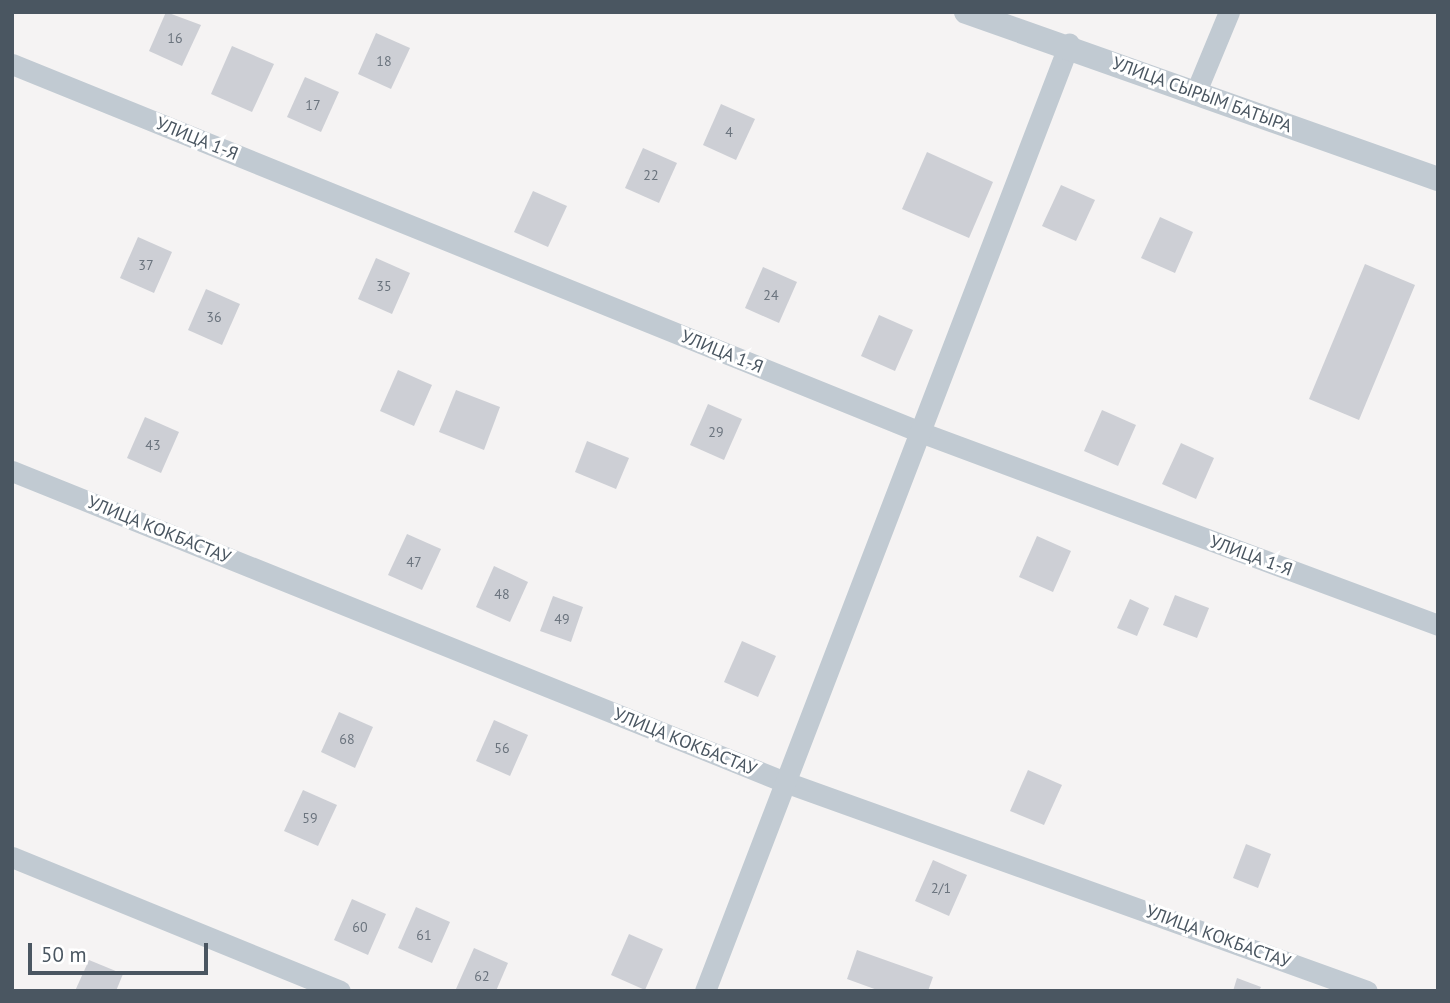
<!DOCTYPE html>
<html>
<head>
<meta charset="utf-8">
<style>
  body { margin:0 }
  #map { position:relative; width:1450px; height:1003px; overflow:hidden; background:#f5f3f3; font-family:"PT Sans",sans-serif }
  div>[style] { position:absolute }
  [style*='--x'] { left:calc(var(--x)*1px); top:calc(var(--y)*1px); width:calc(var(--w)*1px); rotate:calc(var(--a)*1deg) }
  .building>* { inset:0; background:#cdcfd5 }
  .minor>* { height:21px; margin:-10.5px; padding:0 10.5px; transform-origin:10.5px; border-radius:10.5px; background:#c1cad2 }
  .tertiary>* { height:24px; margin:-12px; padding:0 12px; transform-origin:12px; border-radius:12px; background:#c1cad2 }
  span { translate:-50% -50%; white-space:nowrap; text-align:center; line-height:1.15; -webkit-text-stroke:6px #fff; paint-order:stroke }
  .number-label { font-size:14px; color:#6b747e }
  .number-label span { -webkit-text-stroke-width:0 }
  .street-label { font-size:18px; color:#4a5661 }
  .frame { position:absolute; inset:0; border:14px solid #4a5661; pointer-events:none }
  .scale { position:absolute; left:28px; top:943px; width:180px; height:32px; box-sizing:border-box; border:4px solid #4a5661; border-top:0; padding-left:9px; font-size:21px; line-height:24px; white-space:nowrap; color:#4a5661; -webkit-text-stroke:5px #fff; paint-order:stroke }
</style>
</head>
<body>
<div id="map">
  <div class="building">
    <div style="clip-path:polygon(166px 12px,201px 25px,182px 66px,149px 51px)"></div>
    <div style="clip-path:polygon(376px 33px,410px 48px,391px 89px,358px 74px)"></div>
    <div style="clip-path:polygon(232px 46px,274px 64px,252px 112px,211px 94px)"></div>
    <div style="clip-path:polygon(305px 77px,339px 92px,321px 132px,287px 117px)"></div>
    <div style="clip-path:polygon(721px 104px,755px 119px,736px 160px,703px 145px)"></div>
    <div style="clip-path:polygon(643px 148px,677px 163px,659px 203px,625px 188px)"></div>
    <div style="clip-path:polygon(927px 152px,993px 182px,969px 238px,902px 209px)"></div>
    <div style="clip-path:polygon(1061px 185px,1095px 200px,1076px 241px,1042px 226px)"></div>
    <div style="clip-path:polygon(533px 191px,567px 206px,548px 247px,514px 232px)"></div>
    <div style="clip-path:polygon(1160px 217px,1193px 232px,1175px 273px,1141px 258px)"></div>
    <div style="clip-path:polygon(138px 237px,172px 252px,154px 293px,120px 278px)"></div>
    <div style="clip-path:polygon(376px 258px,410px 273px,392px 314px,358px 299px)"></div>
    <div style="clip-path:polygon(1365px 264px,1415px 285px,1359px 420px,1309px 399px)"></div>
    <div style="clip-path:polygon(763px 267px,797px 282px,779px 323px,745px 308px)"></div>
    <div style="clip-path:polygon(206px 289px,240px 304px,222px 345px,188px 330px)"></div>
    <div style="clip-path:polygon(879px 315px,913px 330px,895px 371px,861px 356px)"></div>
    <div style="clip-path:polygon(398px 370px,432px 385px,414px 426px,380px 411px)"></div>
    <div style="clip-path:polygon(456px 390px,500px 407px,484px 450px,439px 432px)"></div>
    <div style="clip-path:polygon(708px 404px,742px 419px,724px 460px,690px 445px)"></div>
    <div style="clip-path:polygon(1102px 410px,1136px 425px,1118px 466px,1084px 451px)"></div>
    <div style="clip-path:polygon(145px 417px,179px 432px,161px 473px,127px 458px)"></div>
    <div style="clip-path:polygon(587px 441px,629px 458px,616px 489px,575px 472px)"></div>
    <div style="clip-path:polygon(1181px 443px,1214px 458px,1196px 499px,1162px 484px)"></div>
    <div style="clip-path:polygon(407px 534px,441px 549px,422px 590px,388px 575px)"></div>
    <div style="clip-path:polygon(1037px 536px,1071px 551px,1053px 592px,1019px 577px)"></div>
    <div style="clip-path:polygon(494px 566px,528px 582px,510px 622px,476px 607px)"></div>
    <div style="clip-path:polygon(1175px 595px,1209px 608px,1197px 638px,1163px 625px)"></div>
    <div style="clip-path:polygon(553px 596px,583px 607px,571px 642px,540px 631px)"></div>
    <div style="clip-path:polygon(1130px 599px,1149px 608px,1137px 636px,1117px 628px)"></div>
    <div style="clip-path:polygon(742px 641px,776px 656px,758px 697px,724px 682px)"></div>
    <div style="clip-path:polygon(339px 712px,373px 727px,355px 768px,321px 752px)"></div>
    <div style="clip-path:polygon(494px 720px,528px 735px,510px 776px,476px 761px)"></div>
    <div style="clip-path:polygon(1028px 770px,1062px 785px,1044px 825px,1010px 811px)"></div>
    <div style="clip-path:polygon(303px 790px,337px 805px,318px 846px,284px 831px)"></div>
    <div style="clip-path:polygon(1246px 844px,1271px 854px,1258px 888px,1233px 878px)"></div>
    <div style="clip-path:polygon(933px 860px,967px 875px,949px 916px,915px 901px)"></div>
    <div style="clip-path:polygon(352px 899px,386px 914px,368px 955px,334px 940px)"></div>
    <div style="clip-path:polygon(416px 907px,450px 922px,432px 963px,398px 948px)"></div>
    <div style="clip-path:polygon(629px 934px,663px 949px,645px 990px,611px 975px)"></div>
    <div style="clip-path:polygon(474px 948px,508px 963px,496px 991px,456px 989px)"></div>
    <div style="clip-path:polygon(857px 950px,933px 977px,928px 991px,880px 991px,847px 979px)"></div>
    <div style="clip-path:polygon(89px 960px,123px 974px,116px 991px,75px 991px)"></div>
    <div style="clip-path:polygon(1237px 978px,1261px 987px,1259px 991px,1233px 991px)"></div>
  </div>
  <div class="minor">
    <div style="--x:12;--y:64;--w:980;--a:22.06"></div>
    <div style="--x:920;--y:432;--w:553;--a:20.43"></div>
    <div style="--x:1195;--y:94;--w:89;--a:-67.5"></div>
    <div style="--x:12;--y:471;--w:833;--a:21.92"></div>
    <div style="--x:785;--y:782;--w:618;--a:19.75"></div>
    <div style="--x:12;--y:857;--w:354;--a:22.2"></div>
    <div style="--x:705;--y:991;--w:1015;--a:-68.97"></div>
  </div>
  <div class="tertiary">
    <div style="--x:966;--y:12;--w:501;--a:19.48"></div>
  </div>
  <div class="number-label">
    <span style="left:175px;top:38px">16</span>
    <span style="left:384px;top:61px">18</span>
    <span style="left:313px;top:105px">17</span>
    <span style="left:729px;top:132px">4</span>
    <span style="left:651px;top:175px">22</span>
    <span style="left:146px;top:265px">37</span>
    <span style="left:384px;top:286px">35</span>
    <span style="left:771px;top:295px">24</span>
    <span style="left:214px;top:317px">36</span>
    <span style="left:716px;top:432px">29</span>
    <span style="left:153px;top:445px">43</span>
    <span style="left:414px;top:562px">47</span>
    <span style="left:502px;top:594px">48</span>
    <span style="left:562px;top:619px">49</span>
    <span style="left:347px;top:739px">68</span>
    <span style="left:502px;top:748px">56</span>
    <span style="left:310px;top:818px">59</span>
    <span style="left:941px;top:888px">2/1</span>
    <span style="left:360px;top:927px">60</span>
    <span style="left:424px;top:935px">61</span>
    <span style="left:482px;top:976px">62</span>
  </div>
  <div class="street-label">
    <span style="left:1202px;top:95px;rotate:20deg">УЛИЦА СЫРЫМ БАТЫРА</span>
    <span style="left:197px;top:139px;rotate:22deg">УЛИЦА 1-Я</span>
    <span style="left:722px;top:352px;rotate:22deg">УЛИЦА 1-Я</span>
    <span style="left:159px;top:530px;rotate:22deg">УЛИЦА КОКБАСТАУ</span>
    <span style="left:1251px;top:556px;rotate:20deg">УЛИЦА 1-Я</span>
    <span style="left:685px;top:742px;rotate:22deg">УЛИЦА КОКБАСТАУ</span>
    <span style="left:1218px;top:937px;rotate:20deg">УЛИЦА КОКБАСТАУ</span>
  </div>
  <div class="frame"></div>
  <div class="scale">50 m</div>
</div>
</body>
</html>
